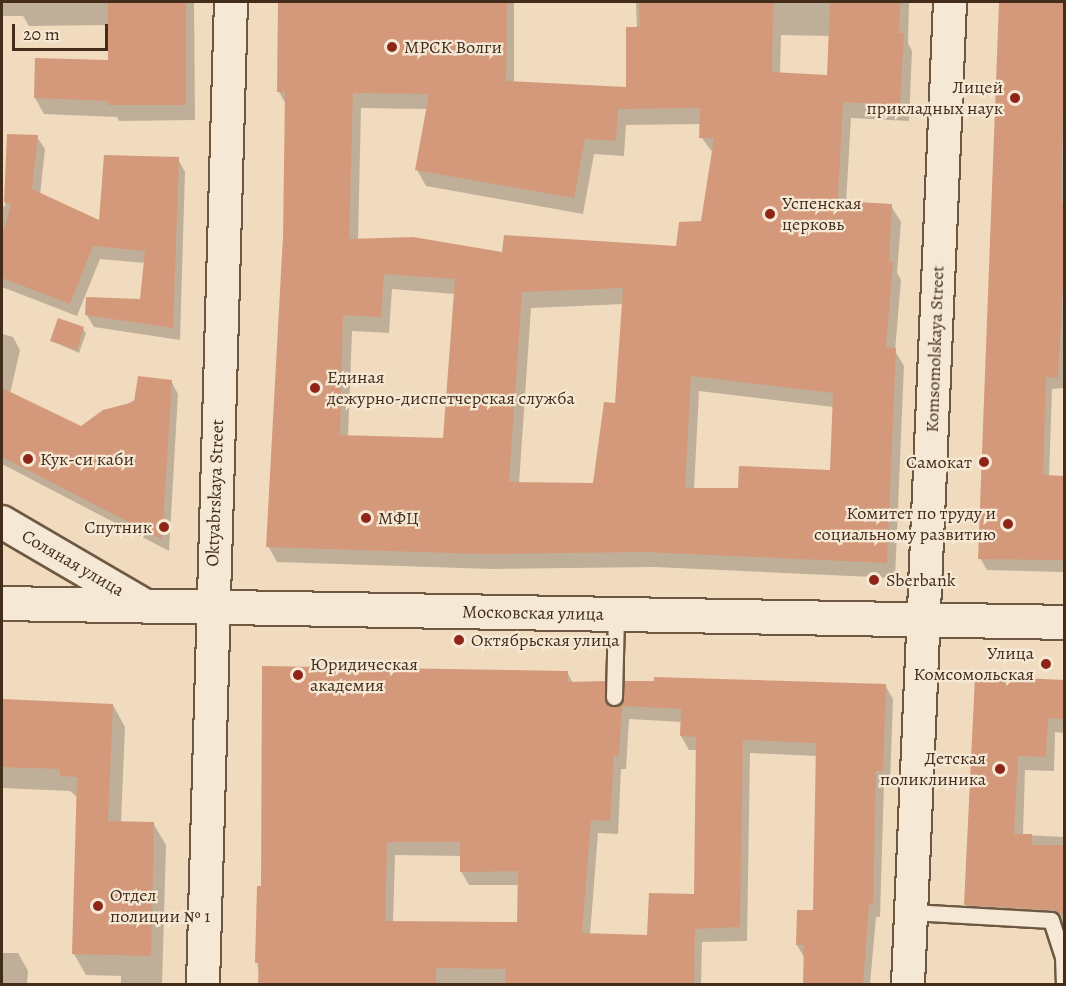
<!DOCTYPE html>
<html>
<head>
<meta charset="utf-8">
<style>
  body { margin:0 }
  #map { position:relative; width:1066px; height:986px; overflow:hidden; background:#f0dbbe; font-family:Alegreya,serif }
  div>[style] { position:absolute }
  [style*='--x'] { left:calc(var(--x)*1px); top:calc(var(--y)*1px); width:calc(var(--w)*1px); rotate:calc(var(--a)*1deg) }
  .shadow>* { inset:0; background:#0003 }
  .building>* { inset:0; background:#d4997a }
  .roads { filter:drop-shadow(2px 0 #6e5842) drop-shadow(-2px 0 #6e5842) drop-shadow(0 2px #6e5842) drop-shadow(0 -2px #6e5842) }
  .service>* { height:15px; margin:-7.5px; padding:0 7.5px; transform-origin:7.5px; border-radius:7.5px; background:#f5e8d5 }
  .minor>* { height:32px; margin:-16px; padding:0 16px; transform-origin:16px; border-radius:16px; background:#f5e8d5 }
  .secondary>* { height:33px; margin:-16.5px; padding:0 16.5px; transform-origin:16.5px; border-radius:16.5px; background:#f5e8d5 }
  .dots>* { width:16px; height:16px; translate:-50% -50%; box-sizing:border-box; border:3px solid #f5e8d5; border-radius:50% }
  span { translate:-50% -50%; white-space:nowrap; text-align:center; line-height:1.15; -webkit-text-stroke:4.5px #f5e8d5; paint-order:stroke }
  .poi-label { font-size:18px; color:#432c19 }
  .left { translate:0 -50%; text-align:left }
  .right { translate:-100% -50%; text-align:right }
  .street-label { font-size:18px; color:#432c19 }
  .frame { position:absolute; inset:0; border:3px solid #432c19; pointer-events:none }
  .scale { position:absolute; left:12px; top:24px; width:96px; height:27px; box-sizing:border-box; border:3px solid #432c19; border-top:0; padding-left:8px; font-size:18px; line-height:21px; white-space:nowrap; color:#432c19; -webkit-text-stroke:4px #f5e8d5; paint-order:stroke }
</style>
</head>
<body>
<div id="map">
  <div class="shadow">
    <div style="clip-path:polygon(2px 2px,194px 2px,195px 120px,119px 121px,117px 117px,44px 114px,35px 98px,110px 62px,109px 25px,29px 26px,23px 16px,2px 16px)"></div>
    <div style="clip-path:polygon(evenodd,280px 2px,514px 2px,514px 83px,628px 88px,637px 29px,636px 2px,909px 2px,908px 43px,912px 51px,909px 121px,851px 118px,846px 203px,891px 206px,901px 222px,897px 273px,901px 280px,895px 351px,904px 366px,895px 578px,655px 567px,492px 569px,277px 562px,268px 546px,284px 236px,287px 106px,279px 92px,280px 2px,781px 35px,830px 36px,828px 76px,780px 74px,781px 35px,280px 2px,361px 108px,428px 109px,417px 170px,426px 186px,583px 214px,594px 154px,624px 156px,626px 125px,701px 124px,701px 137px,713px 153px,702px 222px,678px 248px,504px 253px,358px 240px,361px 108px,280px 2px,392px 289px,455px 294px,445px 440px,348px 437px,352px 331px,389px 333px,392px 289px,280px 2px,624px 304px,617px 405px,594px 484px,519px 484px,531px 308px,624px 304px,280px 2px,699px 391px,833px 407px,831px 472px,740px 489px,694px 489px,699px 391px)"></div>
    <div style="clip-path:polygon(1002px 2px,1064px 2px,1064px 388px,1052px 389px,1049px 477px,1064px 477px,1064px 572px,987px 570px,980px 558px)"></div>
    <div style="clip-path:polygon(8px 136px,37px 137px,45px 149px,40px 195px,100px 223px,178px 159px,185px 172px,180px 340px,94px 327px,86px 314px,141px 301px,145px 263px,100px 259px,77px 316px,2px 287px,2px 206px,5px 207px)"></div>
    <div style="clip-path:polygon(83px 329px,86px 333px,79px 353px,52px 341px)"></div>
    <div style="clip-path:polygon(2px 334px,13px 337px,20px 350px,10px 394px,81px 428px,171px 381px,178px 394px,169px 551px,2px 464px)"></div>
    <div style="clip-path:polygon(evenodd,567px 672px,573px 683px,604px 683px,612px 697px,612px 709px,624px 702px,885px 685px,893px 699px,890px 784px,884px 784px,880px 917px,876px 917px,870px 984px,805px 984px,805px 959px,797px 945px,814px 912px,817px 756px,750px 753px,747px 941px,702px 942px,701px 984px,260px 984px,257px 962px,263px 887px,567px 672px,629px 719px,682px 722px,681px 736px,689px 750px,697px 750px,695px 896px,648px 937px,590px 935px,598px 833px,618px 834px,621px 769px,626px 769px,629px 719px,567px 672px,395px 855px,461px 856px,461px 871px,469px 885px,520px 885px,518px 924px,393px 923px,395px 855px)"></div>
    <div style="clip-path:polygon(976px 677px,1064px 681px,1064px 733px,1055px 732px,1054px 771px,1025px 770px,1023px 835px,1064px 837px,1064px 927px,974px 920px,966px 905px)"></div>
    <div style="clip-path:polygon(2px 700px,113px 705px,125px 727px,121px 823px,153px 823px,166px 845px,162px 984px,121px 984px,121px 976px,86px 975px,74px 954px,78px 798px,70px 791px,2px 788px)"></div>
    <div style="clip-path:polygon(2px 953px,18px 953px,28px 971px,27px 984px,2px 984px)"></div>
  </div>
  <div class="building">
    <div style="clip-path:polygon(108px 2px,186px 2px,186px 105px,108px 105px,108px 101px,34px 98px,35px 58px,108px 60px)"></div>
    <div style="clip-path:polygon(evenodd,278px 2px,507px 2px,506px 81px,626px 87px,626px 27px,640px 27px,639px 2px,773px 2px,772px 72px,827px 75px,830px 2px,900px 2px,899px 33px,904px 33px,900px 105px,843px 102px,838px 196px,840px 201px,892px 204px,889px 262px,893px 262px,886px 347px,896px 348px,887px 563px,645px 552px,482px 554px,266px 547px,283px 236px,285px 92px,277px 92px,278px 2px,353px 93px,429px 94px,415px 170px,574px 198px,585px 139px,616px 141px,618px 109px,700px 108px,699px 138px,714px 138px,701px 221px,679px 222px,676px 246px,504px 235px,502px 252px,413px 237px,349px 239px,353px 93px,278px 2px,384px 274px,455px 279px,443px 438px,340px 435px,343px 315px,381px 317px,384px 274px,278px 2px,623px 288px,615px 403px,604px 402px,593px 483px,509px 482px,522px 292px,623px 288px,278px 2px,691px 376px,833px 393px,830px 470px,739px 466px,738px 488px,685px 488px,691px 376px)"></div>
    <div style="clip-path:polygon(999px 2px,1065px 2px,1061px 202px,1065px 202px,1065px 246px,1058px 378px,1046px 377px,1043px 475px,1065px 476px,1065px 560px,978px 559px)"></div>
    <div style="clip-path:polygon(7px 134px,38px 135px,32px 189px,99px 220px,104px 155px,179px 157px,173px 328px,85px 315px,86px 297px,140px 299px,145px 251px,93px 246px,70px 304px,2px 278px,2px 238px,11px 204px,4px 202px)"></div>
    <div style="clip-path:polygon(58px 318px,84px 327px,77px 350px,50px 341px)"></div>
    <div style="clip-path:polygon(138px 376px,172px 380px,162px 539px,2px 457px,2px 388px,81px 426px,103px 410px,134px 402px)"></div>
    <div style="clip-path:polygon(evenodd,262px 666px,568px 671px,568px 682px,605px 681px,605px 701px,613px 707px,623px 702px,624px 681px,654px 681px,654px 677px,886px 684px,883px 771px,876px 771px,873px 904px,869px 904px,863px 984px,803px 984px,804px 945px,796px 945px,797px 910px,813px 910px,816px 743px,743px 740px,740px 927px,695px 929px,694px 984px,505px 984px,506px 969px,436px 968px,436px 984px,258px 984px,259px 963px,255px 963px,257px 886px,261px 886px,262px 666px,622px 706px,681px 709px,680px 736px,696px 737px,694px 894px,649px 893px,647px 935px,582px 933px,591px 820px,610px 821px,614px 755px,619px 756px,622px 706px,262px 666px,387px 842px,460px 842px,460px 872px,518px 871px,517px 922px,385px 921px,387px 842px)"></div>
    <div style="clip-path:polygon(975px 676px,1065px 680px,1065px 719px,1048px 718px,1046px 757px,1018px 756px,1014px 834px,1032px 834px,1032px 845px,1065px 845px,1065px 915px,1052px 910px,964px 905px)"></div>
    <div style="clip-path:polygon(2px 699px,113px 704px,108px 821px,154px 822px,151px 956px,72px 954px,77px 777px,60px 776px,60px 769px,2px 767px)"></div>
  </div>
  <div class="roads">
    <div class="service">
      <div style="--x:614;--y:697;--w:83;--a:-88.6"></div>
      <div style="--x:911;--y:912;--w:140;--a:3.3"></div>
      <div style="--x:1051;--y:920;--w:38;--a:72"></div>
      <div style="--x:1063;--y:956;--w:28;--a:88"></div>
    </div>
    <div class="minor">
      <div style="--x:2;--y:522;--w:164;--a:30.3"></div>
      <div style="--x:203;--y:984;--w:982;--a:-88.37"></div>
      <div style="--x:908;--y:984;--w:983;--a:-87.55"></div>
    </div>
    <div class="secondary">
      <div style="--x:2;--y:603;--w:1062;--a:1.02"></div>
    </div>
  </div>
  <div class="dots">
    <div style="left:392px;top:47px;background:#8f2418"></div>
    <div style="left:1015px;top:98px;background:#8f2418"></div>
    <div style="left:770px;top:214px;background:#8f2418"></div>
    <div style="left:315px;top:388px;background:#8f2418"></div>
    <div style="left:28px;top:459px;background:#8f2418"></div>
    <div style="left:984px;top:462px;background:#8f2418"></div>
    <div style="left:366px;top:518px;background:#8f2418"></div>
    <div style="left:1008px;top:524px;background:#8f2418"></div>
    <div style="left:164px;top:527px;background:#8f2418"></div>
    <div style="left:874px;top:580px;background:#8f2418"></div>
    <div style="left:459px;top:640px;background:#8f2418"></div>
    <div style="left:1046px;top:664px;background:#8f2418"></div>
    <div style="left:298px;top:675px;background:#8f2418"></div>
    <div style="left:1000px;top:769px;background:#8f2418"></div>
    <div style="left:98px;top:906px;background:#8f2418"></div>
  </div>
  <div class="poi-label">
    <span class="left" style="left:404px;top:47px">МРСК Волги</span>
    <span class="right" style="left:1003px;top:98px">Лицей<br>прикладных наук</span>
    <span class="left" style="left:782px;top:214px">Успенская<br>церковь</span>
    <span class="left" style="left:327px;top:388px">Единая<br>дежурно-диспетчерская служба</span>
    <span class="left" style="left:40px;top:459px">Кук-си каби</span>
    <span class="right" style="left:972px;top:462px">Самокат</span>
    <span class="right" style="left:996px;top:524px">Комитет по труду и<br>социальному развитию</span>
    <span class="left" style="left:378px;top:518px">МФЦ</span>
    <span class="right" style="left:152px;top:527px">Спутник</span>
    <span class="left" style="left:886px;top:580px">Sberbank</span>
    <span class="left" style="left:471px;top:640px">Октябрьская улица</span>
    <span class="right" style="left:1034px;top:664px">Улица<br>Комсомольская</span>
    <span class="left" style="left:310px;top:675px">Юридическая<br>академия</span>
    <span class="right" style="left:986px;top:769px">Детская<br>поликлиника</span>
    <span class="left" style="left:110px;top:906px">Отдел<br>полиции № 1</span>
  </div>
  <div class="street-label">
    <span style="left:935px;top:349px;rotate:-88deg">Komsomolskaya Street</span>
    <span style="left:215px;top:493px;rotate:-88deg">Oktyabrskaya Street</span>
    <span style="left:73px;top:563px;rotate:30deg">Соляная улица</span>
    <span style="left:533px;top:613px;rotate:1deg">Московская улица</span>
  </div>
  <div class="frame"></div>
  <div class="scale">20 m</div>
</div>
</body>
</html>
